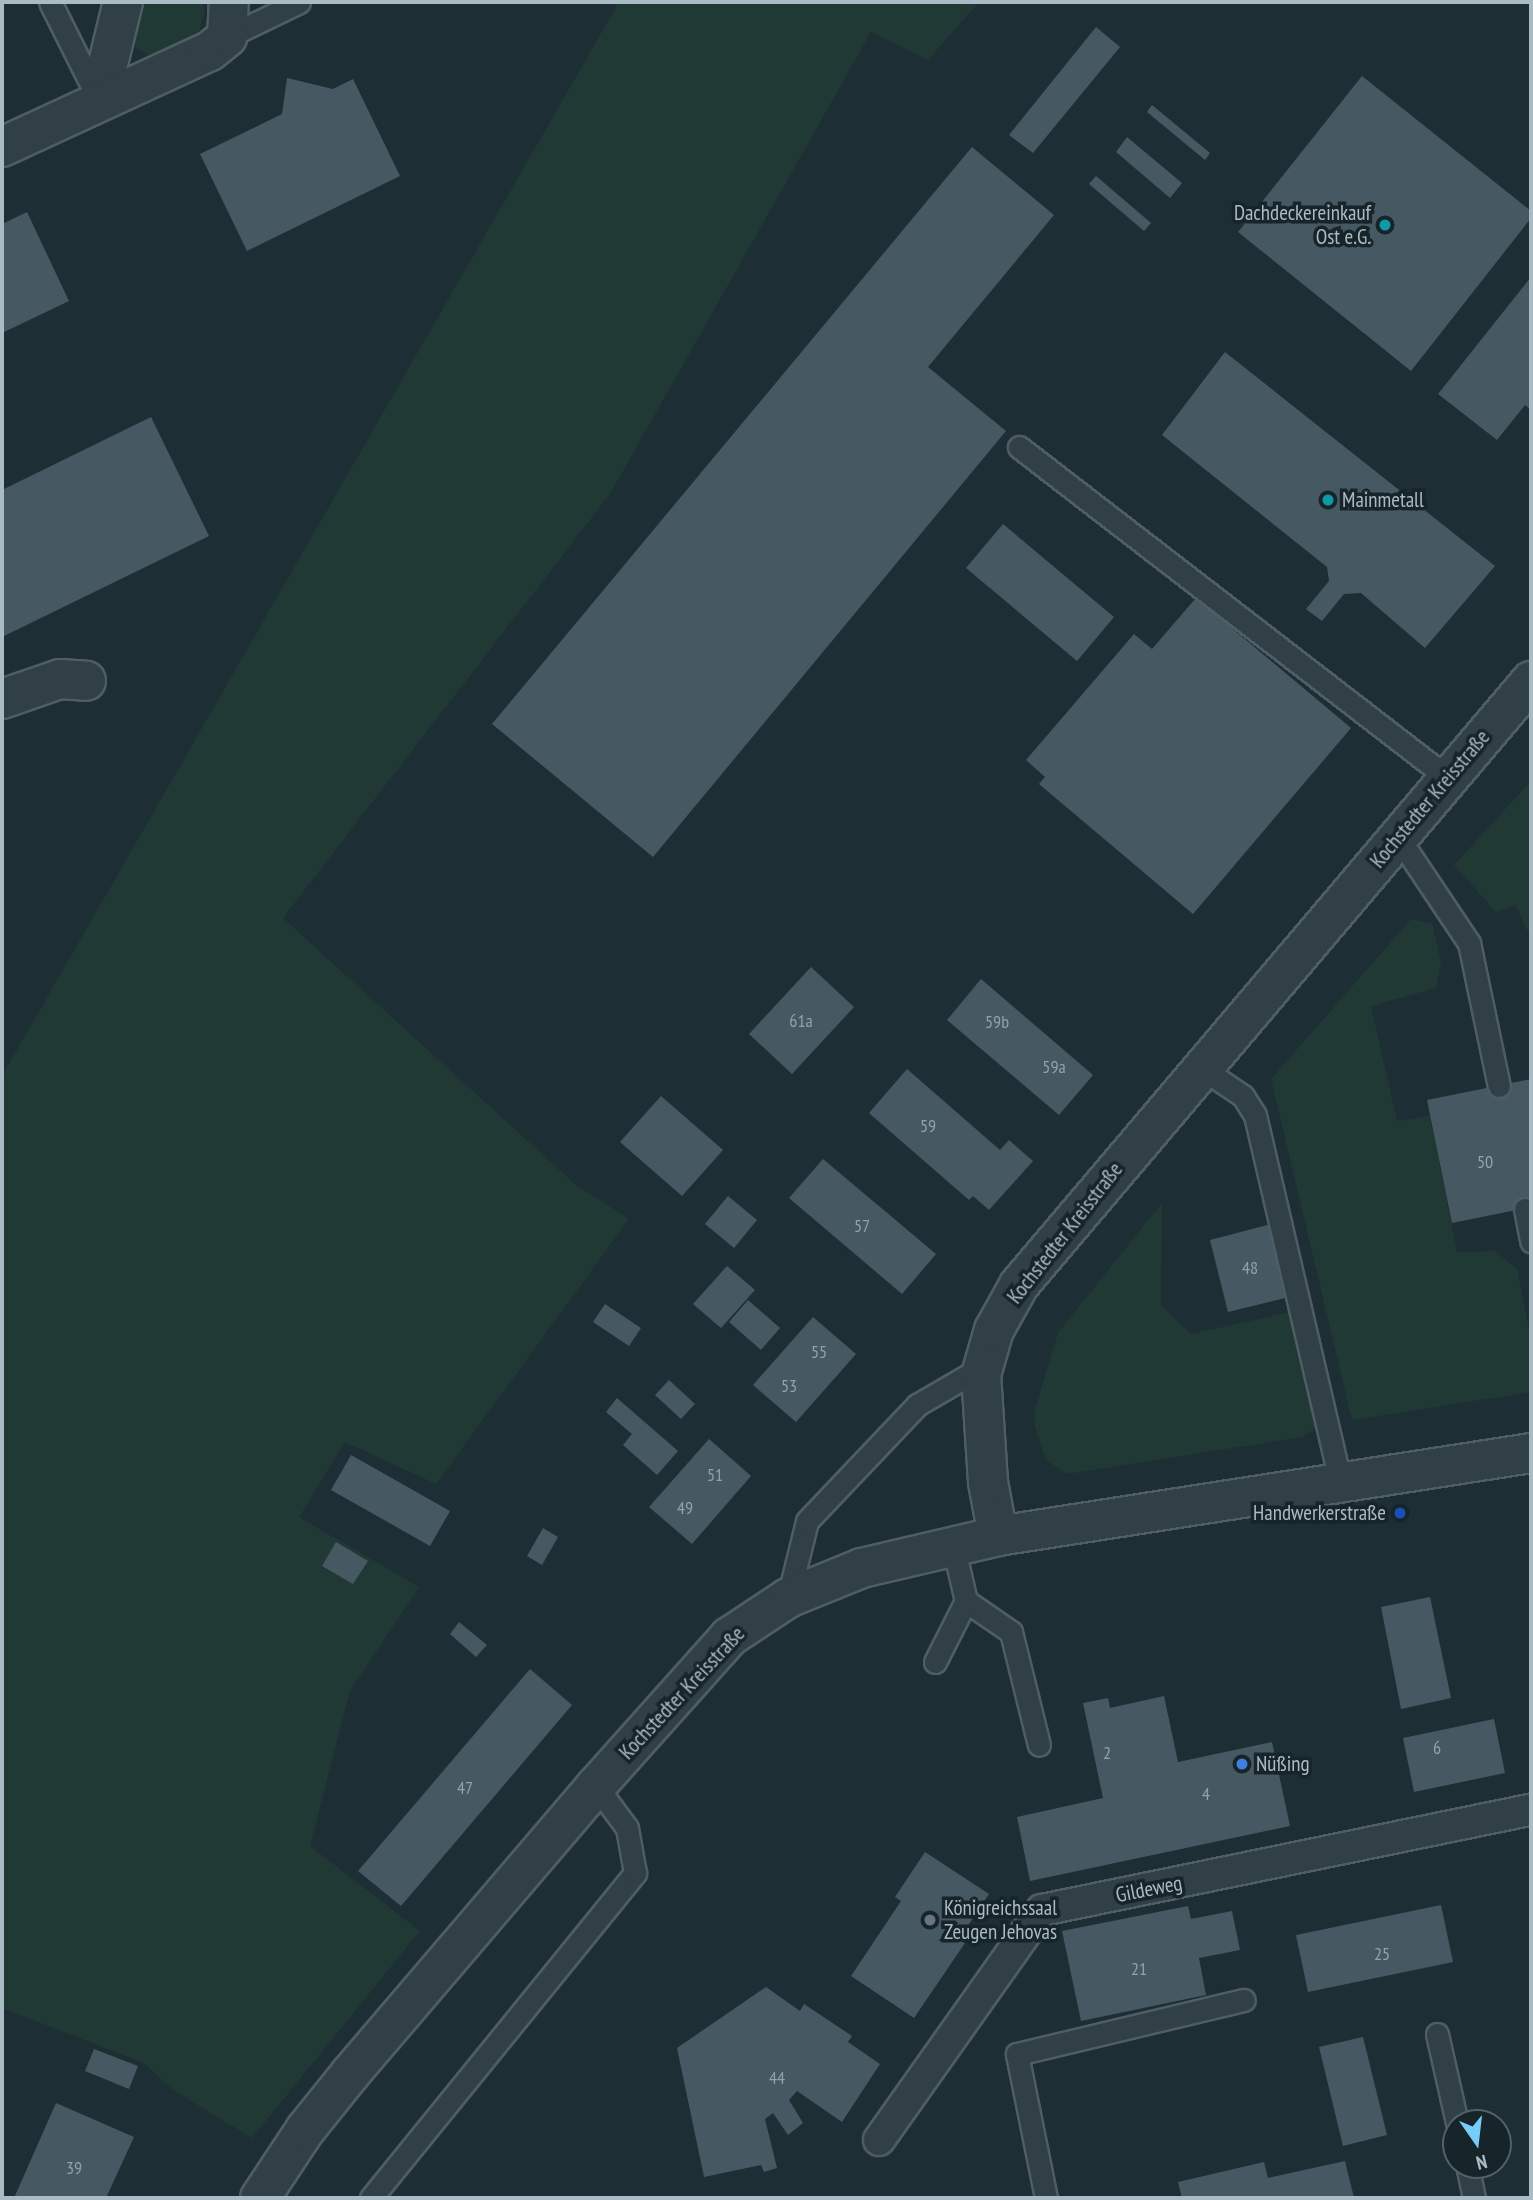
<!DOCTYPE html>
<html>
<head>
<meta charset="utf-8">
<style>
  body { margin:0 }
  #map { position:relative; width:1533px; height:2200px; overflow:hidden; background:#1e2e35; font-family:"PT Sans Narrow",sans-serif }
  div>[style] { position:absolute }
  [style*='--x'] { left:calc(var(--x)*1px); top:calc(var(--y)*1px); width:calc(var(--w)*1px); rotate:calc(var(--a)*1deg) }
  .green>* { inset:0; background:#213934 }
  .building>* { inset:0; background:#465962 }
  .roads { filter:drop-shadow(2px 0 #4f5d64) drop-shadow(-2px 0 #4f5d64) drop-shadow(0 2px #4f5d64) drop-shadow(0 -2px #4f5d64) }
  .service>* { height:21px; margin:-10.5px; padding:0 10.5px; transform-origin:10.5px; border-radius:10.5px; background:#313f46 }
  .pedestrian>* { height:30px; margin:-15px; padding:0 15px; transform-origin:15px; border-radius:15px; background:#313f46 }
  .minor>* { height:38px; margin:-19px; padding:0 19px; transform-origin:19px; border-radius:19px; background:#313f46 }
  .tertiary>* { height:38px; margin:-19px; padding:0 19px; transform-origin:19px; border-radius:19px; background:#313f46 }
  .dots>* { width:19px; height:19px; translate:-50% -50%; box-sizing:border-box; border:4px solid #17242a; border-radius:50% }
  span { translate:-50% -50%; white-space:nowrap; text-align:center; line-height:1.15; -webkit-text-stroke:7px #17242a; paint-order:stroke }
  .number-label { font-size:18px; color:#92a2ac }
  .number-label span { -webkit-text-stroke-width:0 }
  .poi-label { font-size:21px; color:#abbbc4 }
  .right { translate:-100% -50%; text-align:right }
  .left { translate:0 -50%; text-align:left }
  .street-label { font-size:21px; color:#abbbc4 }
  .frame { position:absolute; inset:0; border:4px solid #abbbc4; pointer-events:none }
  .north { position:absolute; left:1442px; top:2109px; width:70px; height:70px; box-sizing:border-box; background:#17242a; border:2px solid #526068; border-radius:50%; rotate:166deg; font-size:19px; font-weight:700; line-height:28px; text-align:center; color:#abbbc4 }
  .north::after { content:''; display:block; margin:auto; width:24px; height:32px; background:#78ccfb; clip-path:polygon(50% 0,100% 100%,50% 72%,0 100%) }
</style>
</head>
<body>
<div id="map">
  <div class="green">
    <div style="clip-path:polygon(141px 2px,202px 2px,205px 12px,199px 31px,175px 49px,148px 55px,136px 47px,129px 30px)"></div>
    <div style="clip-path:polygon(619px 2px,979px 2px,928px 60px,871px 32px,610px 494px,283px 918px,576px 1185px,629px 1219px,436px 1484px,345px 1442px,299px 1517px,419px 1587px,350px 1691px,310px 1846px,420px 1931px,252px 2138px,173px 2090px,144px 2063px,2px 2008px,2px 1076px)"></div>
    <div style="clip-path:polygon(1531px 781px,1531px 936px,1530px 936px,1515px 905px,1496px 912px,1454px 865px)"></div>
    <div style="clip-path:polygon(1411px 919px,1432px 924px,1441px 962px,1436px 988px,1371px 1006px,1397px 1121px,1430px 1116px,1457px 1252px,1495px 1251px,1517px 1269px,1531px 1340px,1531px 1392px,1352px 1420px,1271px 1079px)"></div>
    <div style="clip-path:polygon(1162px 1203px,1161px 1306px,1191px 1334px,1294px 1311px,1316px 1427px,1303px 1437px,1067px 1474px,1046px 1460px,1035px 1427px,1035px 1409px,1058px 1333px)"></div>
  </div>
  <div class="building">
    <div style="clip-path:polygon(1096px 27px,1120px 47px,1033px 153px,1009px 135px)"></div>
    <div style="clip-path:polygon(1362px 76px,1531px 211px,1531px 218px,1411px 371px,1238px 232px)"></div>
    <div style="clip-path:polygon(287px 78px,333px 89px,353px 79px,400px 176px,247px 251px,200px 154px,282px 114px)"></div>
    <div style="clip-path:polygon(1152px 105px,1210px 153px,1205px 160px,1147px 112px)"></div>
    <div style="clip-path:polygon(1127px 137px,1182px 183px,1170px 198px,1116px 152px)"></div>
    <div style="clip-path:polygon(972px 147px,1054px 215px,928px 367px,1006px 431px,653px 857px,492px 724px)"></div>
    <div style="clip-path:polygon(1096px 176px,1151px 223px,1144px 231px,1089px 184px)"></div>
    <div style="clip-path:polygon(27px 212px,69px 301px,2px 333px,2px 224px)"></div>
    <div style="clip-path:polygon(1531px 277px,1531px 410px,1525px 405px,1497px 440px,1438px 394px)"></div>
    <div style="clip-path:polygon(1225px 352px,1495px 566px,1425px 648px,1361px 593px,1344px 594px,1322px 621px,1306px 609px,1329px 581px,1327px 567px,1162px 435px)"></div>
    <div style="clip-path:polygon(151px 417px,209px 536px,2px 637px,2px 490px)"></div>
    <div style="clip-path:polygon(1003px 524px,1114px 617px,1077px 661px,966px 568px)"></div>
    <div style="clip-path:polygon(1196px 598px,1351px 728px,1193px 914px,1039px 784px,1045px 777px,1026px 760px,1134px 634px,1152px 649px)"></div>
    <div style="clip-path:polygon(811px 967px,854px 1007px,792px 1074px,749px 1034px)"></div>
    <div style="clip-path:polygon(981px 979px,1093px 1075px,1059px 1115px,947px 1020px)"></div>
    <div style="clip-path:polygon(907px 1069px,1000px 1150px,1009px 1140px,1033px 1161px,989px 1210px,973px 1196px,969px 1200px,869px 1113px)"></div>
    <div style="clip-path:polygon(1531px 1079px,1531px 1207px,1452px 1223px,1427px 1100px)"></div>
    <div style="clip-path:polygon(661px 1096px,723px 1150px,682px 1196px,620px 1142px)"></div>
    <div style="clip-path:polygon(823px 1159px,936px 1254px,902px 1294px,789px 1198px)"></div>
    <div style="clip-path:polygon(728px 1196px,757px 1220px,734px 1248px,705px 1224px)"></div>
    <div style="clip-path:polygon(1271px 1224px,1289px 1297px,1228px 1312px,1210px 1240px)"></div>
    <div style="clip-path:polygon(727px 1266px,755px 1290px,721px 1328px,693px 1304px)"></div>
    <div style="clip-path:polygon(748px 1300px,780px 1328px,761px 1350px,729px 1322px)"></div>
    <div style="clip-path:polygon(605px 1304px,641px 1328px,629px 1346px,593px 1322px)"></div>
    <div style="clip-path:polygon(813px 1317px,856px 1354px,796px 1422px,753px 1385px)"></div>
    <div style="clip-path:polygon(669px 1380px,695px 1404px,681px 1419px,655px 1395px)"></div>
    <div style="clip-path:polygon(617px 1398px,678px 1451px,657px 1475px,623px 1445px,632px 1434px,606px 1412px)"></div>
    <div style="clip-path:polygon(709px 1439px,751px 1476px,692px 1544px,649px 1507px)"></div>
    <div style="clip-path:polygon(351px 1455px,450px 1511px,430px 1546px,331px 1490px)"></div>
    <div style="clip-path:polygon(543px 1528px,558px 1537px,542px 1565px,527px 1556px)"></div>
    <div style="clip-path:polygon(336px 1542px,368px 1561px,353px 1584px,322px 1566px)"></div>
    <div style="clip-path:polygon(1430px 1597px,1451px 1698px,1401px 1709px,1381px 1607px)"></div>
    <div style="clip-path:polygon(459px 1622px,487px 1645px,476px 1657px,450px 1634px)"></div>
    <div style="clip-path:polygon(530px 1669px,572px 1705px,401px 1906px,358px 1871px)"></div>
    <div style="clip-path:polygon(1164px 1696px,1178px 1762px,1272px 1742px,1290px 1826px,1030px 1881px,1017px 1817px,1103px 1798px,1083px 1703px,1108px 1698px,1110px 1708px)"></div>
    <div style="clip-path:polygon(1494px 1719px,1505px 1773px,1414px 1792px,1403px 1738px)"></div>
    <div style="clip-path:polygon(925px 1852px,989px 1894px,959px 1939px,965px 1943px,914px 2018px,851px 1976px,901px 1901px,895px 1897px)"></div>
    <div style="clip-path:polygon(1441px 1905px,1453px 1962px,1308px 1992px,1296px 1935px)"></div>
    <div style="clip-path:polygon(1188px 1906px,1191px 1919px,1232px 1911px,1240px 1950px,1199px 1958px,1206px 1995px,1081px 2021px,1062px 1931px)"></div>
    <div style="clip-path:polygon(766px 1987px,800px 2011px,804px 2004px,852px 2036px,848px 2042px,880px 2064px,842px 2122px,797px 2091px,789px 2100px,803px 2123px,788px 2135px,773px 2113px,765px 2119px,777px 2168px,764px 2172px,761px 2165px,704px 2177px,677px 2048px)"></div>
    <div style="clip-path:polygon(1363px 2037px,1387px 2135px,1343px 2146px,1319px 2047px)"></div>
    <div style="clip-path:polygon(94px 2049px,138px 2066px,129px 2089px,85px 2071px)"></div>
    <div style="clip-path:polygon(56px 2103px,134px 2137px,106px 2198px,14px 2198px)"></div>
    <div style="clip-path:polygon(1345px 2161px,1354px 2198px,1182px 2198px,1178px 2182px,1264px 2162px,1268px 2178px)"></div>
  </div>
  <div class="roads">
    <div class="service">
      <div style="--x:50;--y:2;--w:110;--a:63.4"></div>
      <div style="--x:227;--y:37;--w:80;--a:-25.9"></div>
      <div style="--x:1019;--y:447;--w:542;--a:37.65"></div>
      <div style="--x:1398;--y:837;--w:128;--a:56.2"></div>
      <div style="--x:1469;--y:943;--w:146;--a:78.2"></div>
      <div style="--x:1203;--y:1069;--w:48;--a:34"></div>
      <div style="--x:1243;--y:1096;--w:22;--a:58"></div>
      <div style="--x:1255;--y:1115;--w:381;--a:76.9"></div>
      <div style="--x:1525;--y:1209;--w:33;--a:79"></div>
      <div style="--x:788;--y:1598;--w:79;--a:-76.1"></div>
      <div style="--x:807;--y:1521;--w:160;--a:-46.5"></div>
      <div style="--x:917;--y:1405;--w:78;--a:-30.2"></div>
      <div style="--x:966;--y:1601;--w:55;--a:34.6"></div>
      <div style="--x:1011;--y:1632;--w:116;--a:76.1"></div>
      <div style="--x:935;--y:1662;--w:68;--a:-63.1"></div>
      <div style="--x:966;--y:1601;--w:57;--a:-103.1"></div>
      <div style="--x:1437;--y:2034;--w:91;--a:77.3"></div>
      <div style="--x:1467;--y:2165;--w:34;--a:78"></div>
      <div style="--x:371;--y:2198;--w:419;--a:-50.9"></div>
      <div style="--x:635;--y:1873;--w:46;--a:-100.1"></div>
      <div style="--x:627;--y:1828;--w:52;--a:-126.4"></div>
      <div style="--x:1046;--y:2198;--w:147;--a:-101.4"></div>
      <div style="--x:1017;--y:2054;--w:233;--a:-13.4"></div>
    </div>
    <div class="pedestrian">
      <div style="--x:879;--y:2140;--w:282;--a:-54.7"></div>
      <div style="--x:1042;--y:1910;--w:499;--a:-11.6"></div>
    </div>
    <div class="minor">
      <div style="--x:99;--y:101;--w:102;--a:-76.4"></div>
      <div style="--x:2;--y:147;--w:229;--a:-24.8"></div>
      <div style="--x:210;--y:51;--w:22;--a:-39"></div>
      <div style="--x:227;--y:37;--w:35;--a:-87"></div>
      <div style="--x:2;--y:699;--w:61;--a:-19"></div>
      <div style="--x:60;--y:679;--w:26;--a:4"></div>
      <div style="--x:998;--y:1536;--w:55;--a:-100.5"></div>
      <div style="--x:988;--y:1482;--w:107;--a:-93.7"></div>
      <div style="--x:981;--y:1375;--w:47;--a:-73.9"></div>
      <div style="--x:994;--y:1330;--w:51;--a:-60.9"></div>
      <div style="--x:1019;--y:1285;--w:792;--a:-49.71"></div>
    </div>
    <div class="tertiary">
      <div style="--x:260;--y:2198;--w:82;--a:-56.5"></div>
      <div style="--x:305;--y:2130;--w:72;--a:-51.2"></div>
      <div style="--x:350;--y:2074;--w:379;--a:-49.5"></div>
      <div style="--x:596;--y:1786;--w:200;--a:-48.2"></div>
      <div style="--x:729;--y:1637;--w:71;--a:-33.5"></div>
      <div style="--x:788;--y:1598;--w:80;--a:-22.1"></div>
      <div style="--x:862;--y:1568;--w:140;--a:-13.2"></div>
      <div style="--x:998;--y:1536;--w:539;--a:-8.85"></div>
    </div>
  </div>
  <div class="dots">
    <div style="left:1385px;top:225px;background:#0f9aa8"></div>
    <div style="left:1328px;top:500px;background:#0f9aa8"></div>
    <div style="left:1400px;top:1513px;background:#1a4fb4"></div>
    <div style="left:1242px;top:1764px;background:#3f7fe0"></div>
    <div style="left:930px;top:1920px;background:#6b7280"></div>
  </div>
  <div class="number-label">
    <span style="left:801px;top:1021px">61a</span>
    <span style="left:997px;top:1022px">59b</span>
    <span style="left:1054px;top:1067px">59a</span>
    <span style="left:928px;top:1126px">59</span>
    <span style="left:1485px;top:1162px">50</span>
    <span style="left:862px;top:1226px">57</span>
    <span style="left:1250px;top:1268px">48</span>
    <span style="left:819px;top:1352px">55</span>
    <span style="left:789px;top:1386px">53</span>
    <span style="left:715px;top:1475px">51</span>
    <span style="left:685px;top:1508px">49</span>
    <span style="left:1437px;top:1748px">6</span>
    <span style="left:1107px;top:1753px">2</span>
    <span style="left:465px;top:1788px">47</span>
    <span style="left:1206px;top:1794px">4</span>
    <span style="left:1382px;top:1954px">25</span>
    <span style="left:1139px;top:1969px">21</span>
    <span style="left:777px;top:2078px">44</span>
    <span style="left:74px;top:2168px">39</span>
  </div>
  <div class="poi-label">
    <span class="right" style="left:1371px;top:225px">Dachdeckereinkauf<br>Ost e.G.</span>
    <span class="left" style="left:1342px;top:500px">Mainmetall</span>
    <span class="right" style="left:1386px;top:1513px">Handwerkerstraße</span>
    <span class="left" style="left:1256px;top:1764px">Nüßing</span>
    <span class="left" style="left:944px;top:1920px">Königreichssaal<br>Zeugen Jehovas</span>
  </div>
  <div class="street-label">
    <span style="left:1430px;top:799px;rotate:-50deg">Kochstedter Kreisstraße</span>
    <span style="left:1065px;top:1233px;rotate:-52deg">Kochstedter Kreisstraße</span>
    <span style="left:682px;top:1693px;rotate:-47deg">Kochstedter Kreisstraße</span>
    <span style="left:1149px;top:1889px;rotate:-11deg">Gildeweg</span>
  </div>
  <div class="frame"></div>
  <div class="north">N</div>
</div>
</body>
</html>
